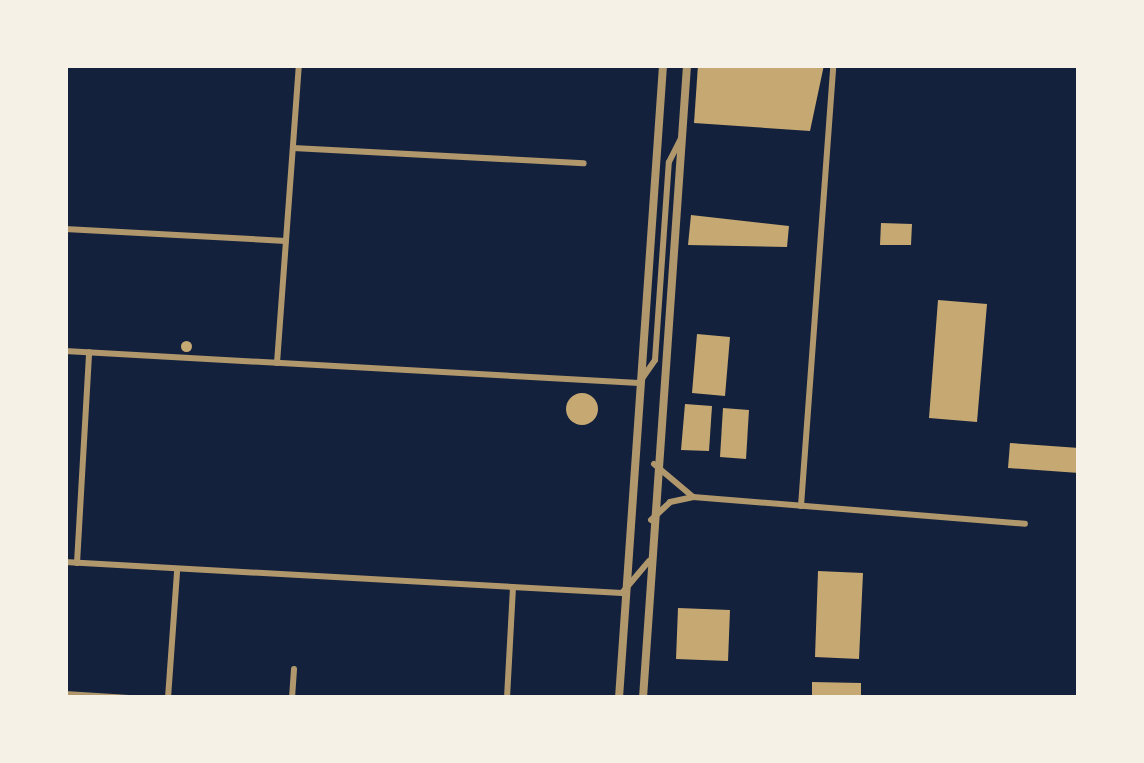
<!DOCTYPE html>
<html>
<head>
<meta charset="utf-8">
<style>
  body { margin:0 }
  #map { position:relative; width:1144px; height:763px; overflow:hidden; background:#14213d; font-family:Montserrat,sans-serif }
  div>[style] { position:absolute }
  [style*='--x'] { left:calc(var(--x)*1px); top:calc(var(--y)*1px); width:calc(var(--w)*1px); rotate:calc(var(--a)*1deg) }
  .building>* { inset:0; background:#c6a872 }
  .round { border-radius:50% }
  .minor>* { height:6px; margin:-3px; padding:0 3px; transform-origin:3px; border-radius:3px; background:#b1986c }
  .tertiary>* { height:8px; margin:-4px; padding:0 4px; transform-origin:4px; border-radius:4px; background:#b1986c }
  span { translate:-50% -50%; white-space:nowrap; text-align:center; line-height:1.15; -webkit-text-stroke:8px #f6f1e7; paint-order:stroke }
  .frame { position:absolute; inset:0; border:68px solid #f6f1e7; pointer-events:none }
</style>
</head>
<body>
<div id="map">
  <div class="building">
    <div style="clip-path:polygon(698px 65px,824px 65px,810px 131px,694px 123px)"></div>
    <div style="clip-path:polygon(691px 215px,789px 226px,787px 247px,688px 245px)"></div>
    <div style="clip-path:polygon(881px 223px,912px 224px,911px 245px,880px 245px)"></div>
    <div style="clip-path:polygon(938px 300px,987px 304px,977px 422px,929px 418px)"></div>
    <div style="clip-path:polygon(697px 334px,730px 337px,725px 396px,692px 393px)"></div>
    <div class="round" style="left:180.5px;top:340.5px;width:11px;height:11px"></div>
    <div class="round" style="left:566px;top:393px;width:32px;height:32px"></div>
    <div style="clip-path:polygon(685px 404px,712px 406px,709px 451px,681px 450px)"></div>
    <div style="clip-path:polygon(723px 408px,749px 410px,746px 459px,720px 457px)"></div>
    <div style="clip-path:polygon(1010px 443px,1079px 448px,1079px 473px,1008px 468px)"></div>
    <div style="clip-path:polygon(818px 571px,863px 573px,859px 659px,815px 657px)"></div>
    <div style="clip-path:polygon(678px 608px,730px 610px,728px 661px,676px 659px)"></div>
    <div style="clip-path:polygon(812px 682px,861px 683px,861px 698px,812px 698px)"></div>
  </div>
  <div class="minor">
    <div style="--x:293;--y:148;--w:291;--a:3"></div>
    <div style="--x:65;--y:229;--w:221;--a:3.1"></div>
    <div style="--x:65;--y:351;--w:575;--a:3.19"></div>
    <div style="--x:639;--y:383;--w:28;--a:-55"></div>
    <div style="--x:655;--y:360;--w:198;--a:-86"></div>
    <div style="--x:669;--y:162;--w:27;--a:-63"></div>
    <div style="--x:277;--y:363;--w:299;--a:-85.8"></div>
    <div style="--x:654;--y:464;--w:50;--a:40.1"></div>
    <div style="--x:801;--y:506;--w:442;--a:-85.8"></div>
    <div style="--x:651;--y:520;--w:26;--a:-43"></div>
    <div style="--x:670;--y:502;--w:24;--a:-12"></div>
    <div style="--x:693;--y:497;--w:333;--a:4.6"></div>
    <div style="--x:65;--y:562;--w:558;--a:3.19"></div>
    <div style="--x:622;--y:593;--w:42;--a:-49.8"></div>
    <div style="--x:77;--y:563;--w:211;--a:-86.7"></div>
    <div style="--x:65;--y:694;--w:64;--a:3.6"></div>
    <div style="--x:168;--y:698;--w:126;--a:-85.9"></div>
    <div style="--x:292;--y:698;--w:29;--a:-86"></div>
    <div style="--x:507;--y:698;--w:111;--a:-86.9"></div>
  </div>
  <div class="tertiary">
    <div style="--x:619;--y:698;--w:635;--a:-86.02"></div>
    <div style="--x:643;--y:698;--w:635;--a:-86.02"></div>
  </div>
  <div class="frame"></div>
</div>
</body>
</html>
